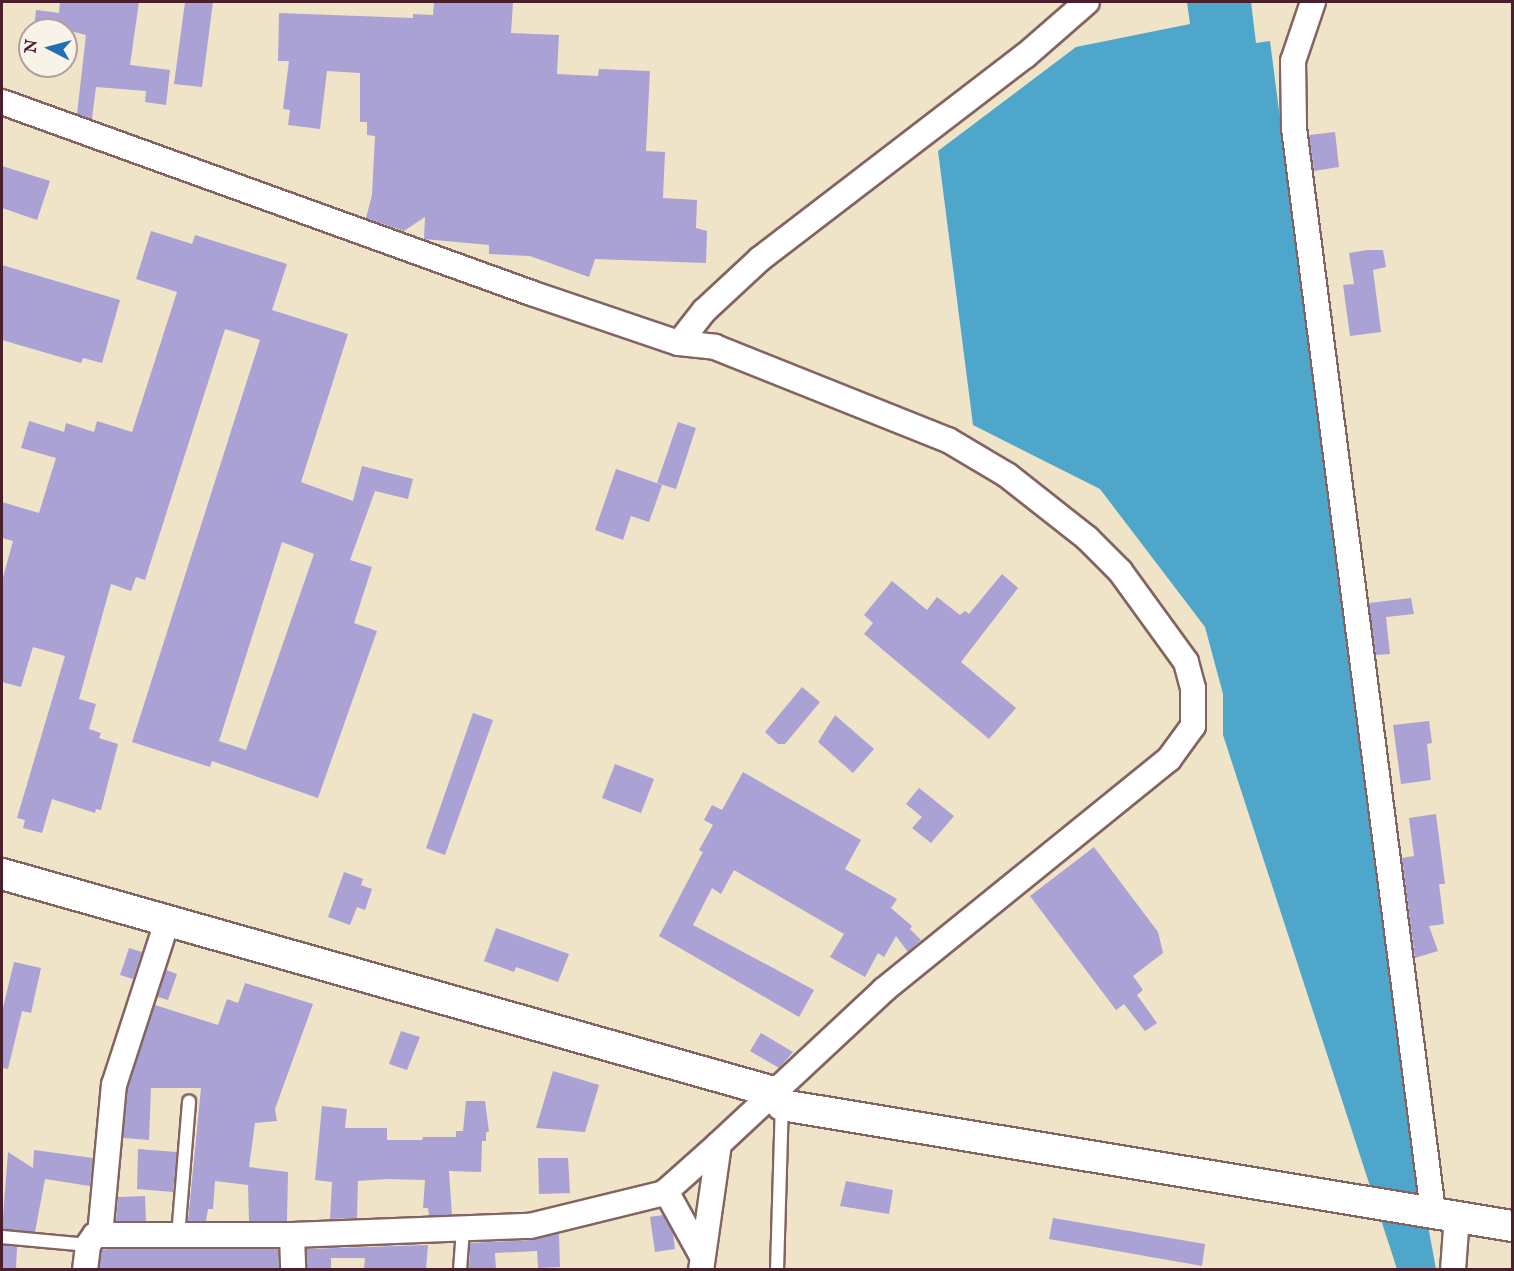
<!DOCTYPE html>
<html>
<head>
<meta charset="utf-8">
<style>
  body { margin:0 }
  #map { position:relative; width:1514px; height:1271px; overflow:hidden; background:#efe4c7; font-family:"IM FELL English",serif }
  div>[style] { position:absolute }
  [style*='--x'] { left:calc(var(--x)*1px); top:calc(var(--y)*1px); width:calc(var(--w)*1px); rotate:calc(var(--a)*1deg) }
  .water>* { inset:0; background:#4ea6cb }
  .building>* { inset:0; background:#aaa2d5 }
  .roads { filter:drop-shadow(2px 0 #846462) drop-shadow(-2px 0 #846462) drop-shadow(0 2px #846462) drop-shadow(0 -2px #846462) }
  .service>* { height:12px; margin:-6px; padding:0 6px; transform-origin:6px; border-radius:6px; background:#fff }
  .minor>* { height:24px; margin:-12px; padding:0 12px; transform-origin:12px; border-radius:12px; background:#fff }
  .tertiary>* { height:30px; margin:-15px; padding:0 15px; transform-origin:15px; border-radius:15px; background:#fff }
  span { translate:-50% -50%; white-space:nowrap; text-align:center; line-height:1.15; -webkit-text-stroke:5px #f7f3e8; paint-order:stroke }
  .frame { position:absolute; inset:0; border:3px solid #4a1f2b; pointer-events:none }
  .north { position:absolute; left:18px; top:18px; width:60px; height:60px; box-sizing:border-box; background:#f7f3e8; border:2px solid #b29e9c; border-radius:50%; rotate:276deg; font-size:16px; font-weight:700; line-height:24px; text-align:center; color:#4a1f2b }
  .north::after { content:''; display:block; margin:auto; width:21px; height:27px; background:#1f6fb2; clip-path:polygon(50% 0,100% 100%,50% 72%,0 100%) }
</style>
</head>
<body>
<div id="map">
  <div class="water">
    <div style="clip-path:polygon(1187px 2px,1251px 2px,1256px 43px,1270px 41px,1410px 1128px,1436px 1269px,1397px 1269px,1223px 735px,1223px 694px,1205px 627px,1100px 489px,973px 425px,938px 151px,1076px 47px,1190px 24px)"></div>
  </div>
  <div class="building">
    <div style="clip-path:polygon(60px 2px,139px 2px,130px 65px,170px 70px,166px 105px,145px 102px,146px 91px,96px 87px,92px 119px,77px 114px,86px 35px,66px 30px,34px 30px,36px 10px,59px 13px)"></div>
    <div style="clip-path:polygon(185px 2px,213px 2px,202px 87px,174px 84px)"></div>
    <div style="clip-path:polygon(434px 2px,513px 2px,511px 33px,559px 35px,557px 74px,598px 76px,599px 69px,650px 71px,646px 151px,665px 152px,663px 198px,697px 200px,696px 228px,707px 231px,706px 263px,595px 259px,589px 277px,530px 256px,489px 254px,489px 245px,424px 239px,425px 217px,404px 231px,366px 218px,372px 195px,375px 136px,367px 135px,367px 122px,360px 122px,360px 73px,327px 71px,320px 129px,288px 125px,290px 110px,283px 109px,289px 61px,278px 61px,279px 13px,413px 18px,413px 14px,433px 15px)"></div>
    <div style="clip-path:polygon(1335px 132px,1339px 167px,1314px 171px,1309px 135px)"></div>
    <div style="clip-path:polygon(2px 166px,50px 181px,37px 220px,2px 208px)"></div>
    <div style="clip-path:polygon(evenodd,151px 231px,192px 244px,195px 235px,287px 264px,272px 310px,348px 334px,301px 482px,353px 501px,362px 466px,413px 479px,408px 499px,375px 491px,350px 560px,372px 567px,354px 623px,377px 631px,318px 798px,212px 761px,210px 767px,132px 742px,260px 340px,225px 329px,145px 580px,136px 577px,131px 591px,111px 584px,79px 699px,96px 704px,89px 729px,101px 733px,99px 738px,118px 744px,101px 810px,96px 809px,95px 813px,52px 799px,42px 833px,23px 828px,25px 820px,17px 818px,65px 656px,33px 647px,21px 687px,2px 682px,2px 581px,13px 541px,2px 538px,2px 502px,39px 513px,56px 458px,21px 448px,29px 421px,64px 432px,66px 423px,94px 432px,97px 421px,132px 432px,177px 292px,136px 279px,151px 231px,282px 542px,314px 554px,246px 750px,219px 741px,282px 542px)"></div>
    <div style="clip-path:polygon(1367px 250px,1383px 250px,1386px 267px,1373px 270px,1381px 332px,1350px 336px,1343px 285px,1354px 284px,1349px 253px)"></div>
    <div style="clip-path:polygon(2px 265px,120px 300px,102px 363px,83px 358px,81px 363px,2px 340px)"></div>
    <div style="clip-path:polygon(678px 422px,696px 428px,676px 489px,657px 483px)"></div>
    <div style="clip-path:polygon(616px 469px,662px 485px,649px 522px,631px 516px,623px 540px,595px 530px)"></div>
    <div style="clip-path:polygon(1002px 574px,1018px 588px,961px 662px,1016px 708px,989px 739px,864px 634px,873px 623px,864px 615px,892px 581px,927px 610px,937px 597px,960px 615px,965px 611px,969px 614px)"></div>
    <div style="clip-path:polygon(1411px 598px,1414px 614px,1386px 617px,1390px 654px,1376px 655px,1369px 603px)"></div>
    <div style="clip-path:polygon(802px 687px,820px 702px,785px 744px,778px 744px,765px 732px)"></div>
    <div style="clip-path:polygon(473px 713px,493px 720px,445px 855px,426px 848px)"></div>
    <div style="clip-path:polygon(835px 715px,874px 749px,853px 773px,818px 742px)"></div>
    <div style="clip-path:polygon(1429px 721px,1432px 743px,1427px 744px,1431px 780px,1401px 784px,1393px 725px)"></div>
    <div style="clip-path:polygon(615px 764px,654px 779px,641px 813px,602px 798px)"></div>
    <div style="clip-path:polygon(743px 772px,861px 840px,845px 869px,897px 899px,891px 908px,912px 926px,910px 929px,921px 940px,908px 952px,896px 936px,884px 957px,878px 953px,865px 977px,830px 957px,844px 934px,734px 870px,721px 894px,712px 888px,693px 925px,814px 990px,799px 1017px,659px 936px,703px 852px,699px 850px,713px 825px,704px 820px,712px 805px,722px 810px)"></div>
    <div style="clip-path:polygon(919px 788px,954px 816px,931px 843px,912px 828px,922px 817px,906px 804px)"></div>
    <div style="clip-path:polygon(1436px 814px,1445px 884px,1439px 884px,1444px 924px,1429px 926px,1438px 951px,1415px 958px,1402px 858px,1414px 856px,1409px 818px)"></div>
    <div style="clip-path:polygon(1094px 847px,1158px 932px,1163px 953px,1133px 976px,1143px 990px,1137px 995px,1157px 1023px,1145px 1031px,1124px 1004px,1116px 1010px,1030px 896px)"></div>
    <div style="clip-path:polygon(344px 872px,363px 879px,361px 885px,372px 889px,365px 910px,357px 907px,350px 925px,328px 917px)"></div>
    <div style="clip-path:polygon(496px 928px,569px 954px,558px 982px,516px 967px,514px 972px,484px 961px)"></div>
    <div style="clip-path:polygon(129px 948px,142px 952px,133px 979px,120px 975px)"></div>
    <div style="clip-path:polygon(14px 962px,41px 968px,31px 1013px,22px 1011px,8px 1069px,2px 1068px,2px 1012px)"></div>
    <div style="clip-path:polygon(166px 970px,177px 974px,168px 1000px,158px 997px)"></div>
    <div style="clip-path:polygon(245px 983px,313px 1004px,275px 1109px,277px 1121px,255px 1123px,249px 1167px,288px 1172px,287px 1221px,249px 1221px,248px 1185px,215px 1181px,213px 1209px,208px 1209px,206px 1221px,188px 1221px,201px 1088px,151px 1088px,149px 1140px,123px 1138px,128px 1088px,155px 1005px,218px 1025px,227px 999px,238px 1003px)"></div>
    <div style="clip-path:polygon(401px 1031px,420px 1037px,407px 1070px,389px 1064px)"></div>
    <div style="clip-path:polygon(761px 1033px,793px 1052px,779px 1068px,750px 1051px)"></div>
    <div style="clip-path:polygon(553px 1071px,599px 1085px,585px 1132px,536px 1128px)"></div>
    <div style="clip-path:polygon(466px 1101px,485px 1101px,489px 1132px,486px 1132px,486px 1141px,482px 1141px,481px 1172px,449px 1171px,452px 1215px,429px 1216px,428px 1208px,423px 1208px,425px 1180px,387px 1179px,358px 1181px,357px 1218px,330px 1219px,332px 1182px,315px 1180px,322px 1106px,347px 1109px,345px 1128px,387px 1128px,387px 1140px,422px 1140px,423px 1137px,456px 1137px,456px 1131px,463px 1131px)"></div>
    <div style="clip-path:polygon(138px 1149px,177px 1152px,173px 1192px,137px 1189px)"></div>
    <div style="clip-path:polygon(34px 1150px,93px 1158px,90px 1186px,45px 1179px,35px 1232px,2px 1229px,8px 1152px,33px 1168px)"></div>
    <div style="clip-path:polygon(538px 1158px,568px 1158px,570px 1193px,539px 1194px)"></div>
    <div style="clip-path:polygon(846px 1181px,893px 1190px,889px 1214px,840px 1206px)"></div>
    <div style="clip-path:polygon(145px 1196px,146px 1221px,116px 1221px,118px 1197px)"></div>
    <div style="clip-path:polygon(663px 1215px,673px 1233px,675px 1249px,655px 1252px,650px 1217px)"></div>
    <div style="clip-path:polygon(1053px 1218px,1205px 1244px,1202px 1266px,1049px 1239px)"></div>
    <div style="clip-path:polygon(559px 1234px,560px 1267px,538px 1268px,537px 1251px,495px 1253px,496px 1269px,469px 1269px,470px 1243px,531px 1240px)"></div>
    <div style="clip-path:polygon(2px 1245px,17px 1247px,16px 1269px,2px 1269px)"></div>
    <div style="clip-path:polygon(428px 1245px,426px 1269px,364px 1269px,365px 1258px,331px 1258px,331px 1269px,307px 1269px,307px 1249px)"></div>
    <div style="clip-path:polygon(278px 1249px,279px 1269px,99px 1269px,102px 1250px,108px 1249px)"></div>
  </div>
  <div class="roads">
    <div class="service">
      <div style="--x:178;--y:1236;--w:135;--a:-85.3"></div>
      <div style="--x:2;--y:1237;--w:86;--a:5.3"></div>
      <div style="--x:460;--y:1270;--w:41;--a:-85.8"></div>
      <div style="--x:777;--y:1270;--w:164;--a:-88.3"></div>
    </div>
    <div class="minor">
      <div style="--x:1313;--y:2;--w:62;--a:108.7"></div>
      <div style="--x:1293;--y:61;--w:67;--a:89.1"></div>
      <div style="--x:1294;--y:128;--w:1093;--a:82.69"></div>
      <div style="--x:2;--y:102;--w:562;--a:19.85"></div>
      <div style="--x:531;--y:293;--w:156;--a:18.7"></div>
      <div style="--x:679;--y:343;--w:36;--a:6"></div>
      <div style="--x:715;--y:347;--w:251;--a:21.8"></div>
      <div style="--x:948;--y:440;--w:69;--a:30.7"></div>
      <div style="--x:1007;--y:475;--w:102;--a:38.2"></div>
      <div style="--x:1087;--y:538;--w:47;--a:45"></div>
      <div style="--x:1120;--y:571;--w:112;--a:54"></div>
      <div style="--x:1186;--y:662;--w:27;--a:75"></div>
      <div style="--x:1193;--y:688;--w:38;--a:90"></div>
      <div style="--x:1193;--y:726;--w:41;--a:126"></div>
      <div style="--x:1169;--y:759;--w:367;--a:141"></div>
      <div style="--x:884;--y:990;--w:226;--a:137"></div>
      <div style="--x:719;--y:1144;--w:127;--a:98.1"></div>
      <div style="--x:679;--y:343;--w:41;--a:-52"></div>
      <div style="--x:704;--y:311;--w:76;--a:-42.9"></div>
      <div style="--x:760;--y:259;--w:334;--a:-37.5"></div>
      <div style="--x:1025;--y:56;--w:82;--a:-41.1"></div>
      <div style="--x:666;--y:1191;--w:74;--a:61"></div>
      <div style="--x:100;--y:1235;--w:151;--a:-84.7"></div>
      <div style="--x:114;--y:1085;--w:171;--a:-72"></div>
      <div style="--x:292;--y:1235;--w:35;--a:88"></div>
      <div style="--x:85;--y:1270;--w:25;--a:-83"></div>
      <div style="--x:88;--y:1245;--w:12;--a:-55"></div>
      <div style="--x:95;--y:1235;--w:197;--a:0"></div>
      <div style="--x:292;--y:1235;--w:238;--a:-2.2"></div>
      <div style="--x:530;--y:1226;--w:138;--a:-13.8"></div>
      <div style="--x:664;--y:1193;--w:74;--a:-41.7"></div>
      <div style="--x:1453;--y:1270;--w:54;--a:-85.8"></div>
    </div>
    <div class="tertiary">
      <div style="--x:2;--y:874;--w:805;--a:15.78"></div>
      <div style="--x:777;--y:1093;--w:13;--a:67"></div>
      <div style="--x:782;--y:1105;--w:740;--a:9.41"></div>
    </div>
  </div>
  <div class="frame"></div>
  <div class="north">N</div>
</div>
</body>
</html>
